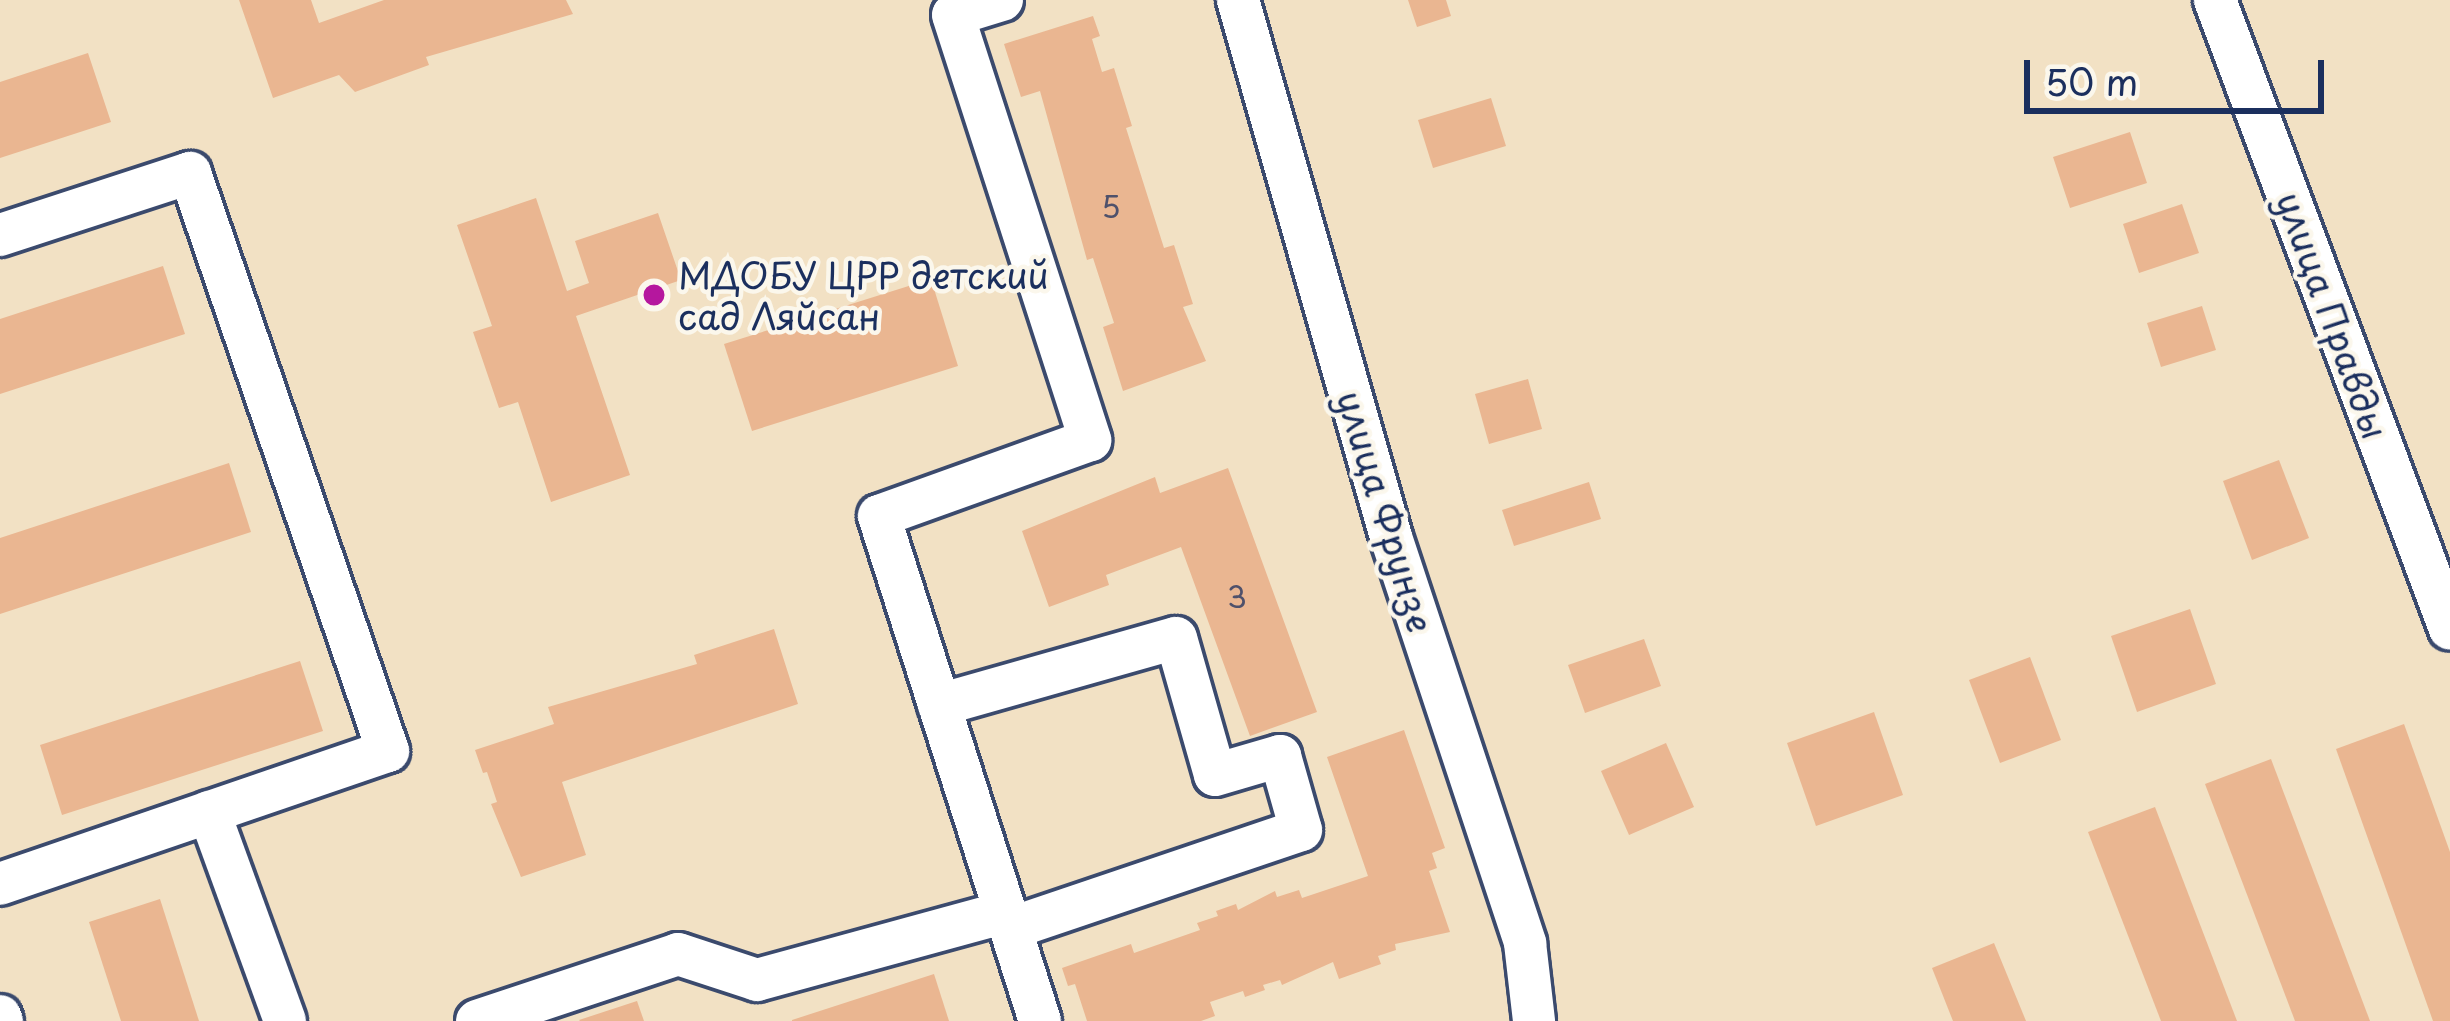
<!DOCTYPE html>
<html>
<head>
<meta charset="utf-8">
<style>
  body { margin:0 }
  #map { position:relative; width:2450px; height:1021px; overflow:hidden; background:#f2e1c4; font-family:"Playpen Sans",sans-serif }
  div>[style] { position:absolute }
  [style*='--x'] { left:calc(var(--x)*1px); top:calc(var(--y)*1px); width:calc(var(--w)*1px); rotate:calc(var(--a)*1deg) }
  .building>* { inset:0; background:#eab691 }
  .roads { filter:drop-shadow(3px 0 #3b4a6d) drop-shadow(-3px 0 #3b4a6d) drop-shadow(0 3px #3b4a6d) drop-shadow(0 -3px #3b4a6d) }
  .minor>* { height:42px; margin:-21px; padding:0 21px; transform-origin:21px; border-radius:21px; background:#fff }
  .dots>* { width:33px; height:33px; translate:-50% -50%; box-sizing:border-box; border:6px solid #fbf7ec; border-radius:50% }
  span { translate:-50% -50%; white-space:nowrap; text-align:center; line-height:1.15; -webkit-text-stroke:9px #fbf7ec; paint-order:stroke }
  .number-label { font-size:30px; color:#4f516b }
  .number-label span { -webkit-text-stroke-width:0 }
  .poi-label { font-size:36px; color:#1b2f5e }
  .left { translate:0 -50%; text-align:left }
  .street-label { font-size:36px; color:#1b2f5e }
  .scale { position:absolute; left:2024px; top:60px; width:300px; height:54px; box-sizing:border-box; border:6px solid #1b2f5e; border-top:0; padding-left:15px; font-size:36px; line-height:42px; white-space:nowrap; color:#1b2f5e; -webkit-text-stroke:9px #fbf7ec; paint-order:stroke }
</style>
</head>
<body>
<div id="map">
  <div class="building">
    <div style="clip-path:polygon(239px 0,311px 0,319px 23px,384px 0,566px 0,573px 14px,426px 57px,429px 65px,355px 92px,339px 75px,273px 98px)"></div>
    <div style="clip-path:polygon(1408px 0,1446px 0,1451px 16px,1417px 27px)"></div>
    <div style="clip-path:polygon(1093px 16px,1100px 36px,1092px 39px,1102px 72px,1114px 68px,1132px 126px,1126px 128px,1164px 248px,1174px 245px,1193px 304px,1183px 307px,1206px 361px,1123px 391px,1103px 327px,1114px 323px,1093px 258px,1087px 260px,1040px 91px,1021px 97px,1004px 44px)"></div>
    <div style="clip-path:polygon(88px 53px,111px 122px,0 158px,0 82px)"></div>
    <div style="clip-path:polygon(1491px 98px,1506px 146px,1433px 168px,1418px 120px)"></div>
    <div style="clip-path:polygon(2130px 132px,2147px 183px,2070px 208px,2053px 157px)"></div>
    <div style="clip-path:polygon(536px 198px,567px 291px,589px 283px,575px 241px,658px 213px,681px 280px,576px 316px,630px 475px,551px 502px,518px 402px,499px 408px,473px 332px,492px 326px,457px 225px)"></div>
    <div style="clip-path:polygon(2182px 204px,2199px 253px,2139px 273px,2123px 224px)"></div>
    <div style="clip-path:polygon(163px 266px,185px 334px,0 394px,0 319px)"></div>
    <div style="clip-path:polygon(931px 279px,958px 366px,752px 431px,724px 344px)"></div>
    <div style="clip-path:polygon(2202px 306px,2216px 350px,2161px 367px,2147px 323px)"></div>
    <div style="clip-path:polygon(1528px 379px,1542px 429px,1489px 444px,1475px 394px)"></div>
    <div style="clip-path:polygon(2279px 460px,2309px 538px,2252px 560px,2223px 481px)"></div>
    <div style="clip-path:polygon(229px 463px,251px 532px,0 614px,0 538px)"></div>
    <div style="clip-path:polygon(1228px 468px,1317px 712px,1250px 736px,1181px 547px,1106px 575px,1109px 585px,1049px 607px,1022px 531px,1155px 477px,1160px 493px)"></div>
    <div style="clip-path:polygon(1589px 482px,1601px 519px,1514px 546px,1502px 510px)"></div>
    <div style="clip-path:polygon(2190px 609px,2216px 684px,2137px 712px,2111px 636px)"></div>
    <div style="clip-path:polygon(774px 629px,798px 704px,562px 782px,586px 855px,521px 877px,491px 804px,497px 802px,487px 772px,483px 773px,475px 750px,554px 724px,548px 707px,697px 664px,694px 655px)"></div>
    <div style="clip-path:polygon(1644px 639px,1661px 686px,1585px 713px,1568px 665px)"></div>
    <div style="clip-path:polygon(2030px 657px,2061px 740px,2000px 763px,1969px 680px)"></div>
    <div style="clip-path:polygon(300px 661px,323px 731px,62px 815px,40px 745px)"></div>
    <div style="clip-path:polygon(1874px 712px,1903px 795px,1816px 826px,1787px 743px)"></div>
    <div style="clip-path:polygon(2404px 724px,2450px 852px,2450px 1021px,2433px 1021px,2336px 749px)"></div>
    <div style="clip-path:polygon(1404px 730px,1445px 848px,1432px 853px,1437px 868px,1429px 871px,1450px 932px,1395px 944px,1396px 950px,1378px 956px,1381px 964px,1339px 979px,1333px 962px,1282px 985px,1280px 980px,1263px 985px,1265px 990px,1245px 997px,1243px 991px,1210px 1002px,1215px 1016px,1201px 1021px,1087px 1021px,1075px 984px,1068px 986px,1062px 968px,1131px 944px,1134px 953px,1200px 930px,1197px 923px,1218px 916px,1216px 911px,1236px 904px,1238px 910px,1275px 891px,1277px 897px,1299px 890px,1302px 898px,1368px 876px,1327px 757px)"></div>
    <div style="clip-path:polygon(1666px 743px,1694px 807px,1629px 835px,1601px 771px)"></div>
    <div style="clip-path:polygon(2271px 759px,2370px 1021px,2295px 1021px,2205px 784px)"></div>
    <div style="clip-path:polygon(2155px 807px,2237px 1021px,2161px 1021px,2088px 832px)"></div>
    <div style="clip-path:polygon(160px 899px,199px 1021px,121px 1021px,89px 922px)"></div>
    <div style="clip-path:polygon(1994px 943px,2026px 1021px,1953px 1021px,1932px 968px)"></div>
    <div style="clip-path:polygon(934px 974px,949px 1021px,792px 1021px,792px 1020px)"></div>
    <div style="clip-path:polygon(637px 1001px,644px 1021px,580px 1021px,579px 1020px)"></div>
  </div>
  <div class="roads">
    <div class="minor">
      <div style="--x:1002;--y:0;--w:51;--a:163"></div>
      <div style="--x:953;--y:15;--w:447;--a:72.1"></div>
      <div style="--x:1090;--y:440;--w:224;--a:160.2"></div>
      <div style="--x:879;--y:516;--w:530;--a:72.32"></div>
      <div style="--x:1238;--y:0;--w:558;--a:74.1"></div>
      <div style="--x:1391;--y:537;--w:428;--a:71.7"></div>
      <div style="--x:1525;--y:943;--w:79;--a:83.4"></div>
      <div style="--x:2215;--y:0;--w:671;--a:69.51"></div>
      <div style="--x:0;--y:235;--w:200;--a:-18.1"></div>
      <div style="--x:190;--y:173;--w:611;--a:71.09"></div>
      <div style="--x:388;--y:751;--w:410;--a:161.1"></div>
      <div style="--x:939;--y:705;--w:246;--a:-15.8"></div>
      <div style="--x:1176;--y:638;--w:142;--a:74.1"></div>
      <div style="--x:1215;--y:775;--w:68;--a:-16.3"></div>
      <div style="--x:1280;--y:756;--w:77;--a:74.2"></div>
      <div style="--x:1301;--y:830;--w:306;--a:161.3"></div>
      <div style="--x:209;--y:812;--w:222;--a:70"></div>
      <div style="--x:0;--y:1016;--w:5;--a:68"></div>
      <div style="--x:477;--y:1021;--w:212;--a:-18.4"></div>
      <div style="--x:678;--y:954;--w:83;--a:18.2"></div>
      <div style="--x:757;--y:980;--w:257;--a:-15.3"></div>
    </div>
  </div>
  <div class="dots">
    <div style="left:654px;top:295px;background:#b5179e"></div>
  </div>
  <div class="number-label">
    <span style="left:1111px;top:206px">5</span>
    <span style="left:1237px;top:596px">3</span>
  </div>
  <div class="poi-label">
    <span class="left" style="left:678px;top:295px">МДОБУ ЦРР детский<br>сад Ляйсан</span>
  </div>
  <div class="street-label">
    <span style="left:2333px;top:315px;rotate:70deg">улица Правды</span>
    <span style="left:1386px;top:511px;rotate:73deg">улица Фрунзе</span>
  </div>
  <div class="scale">50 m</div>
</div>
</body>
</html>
